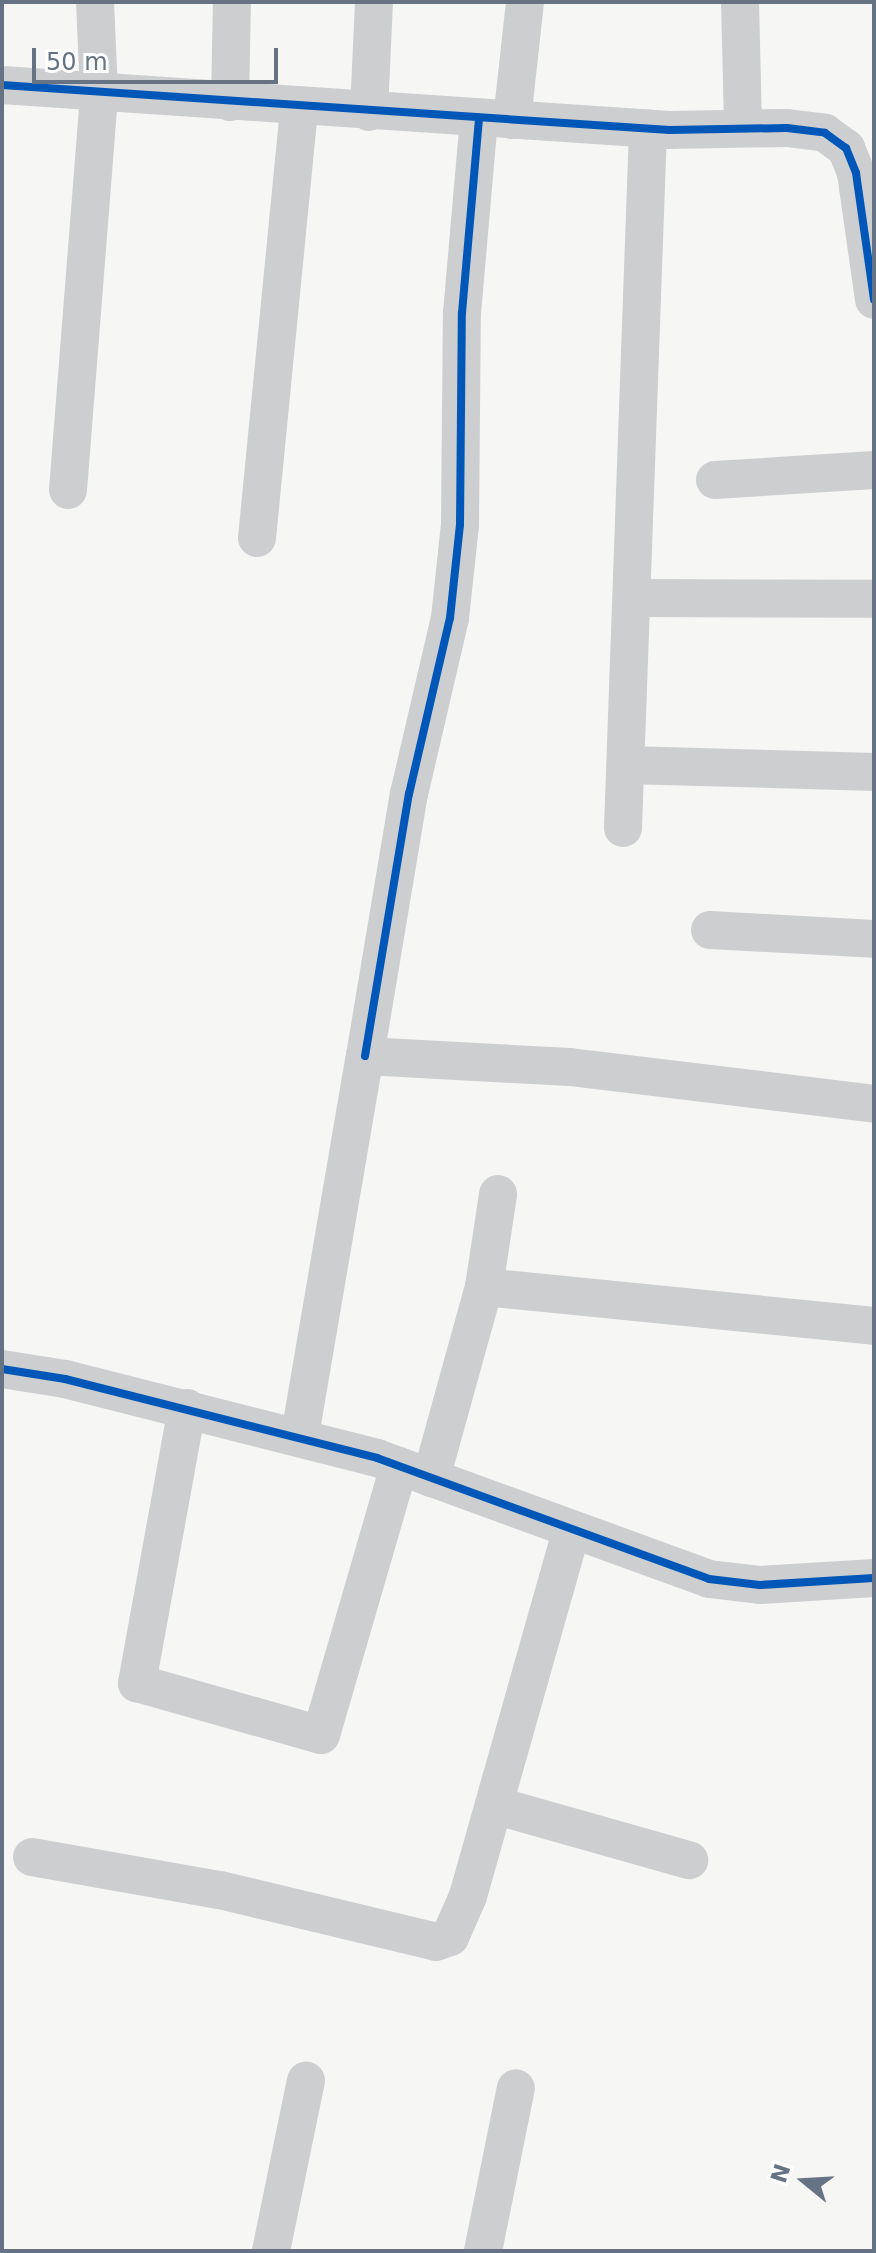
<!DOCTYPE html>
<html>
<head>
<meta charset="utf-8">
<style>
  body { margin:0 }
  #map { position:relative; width:876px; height:2253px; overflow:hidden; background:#f6f6f5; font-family:"DejaVu Sans",sans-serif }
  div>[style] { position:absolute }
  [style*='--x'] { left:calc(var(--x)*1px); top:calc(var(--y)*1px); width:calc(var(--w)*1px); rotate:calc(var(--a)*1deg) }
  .minor>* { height:38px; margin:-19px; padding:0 19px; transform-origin:19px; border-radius:19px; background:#cdced0 }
  .cycleway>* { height:8px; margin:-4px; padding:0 4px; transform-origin:4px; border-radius:4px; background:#0057b8 }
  span { translate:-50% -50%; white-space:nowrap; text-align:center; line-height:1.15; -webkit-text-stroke:8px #fff; paint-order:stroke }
  .frame { position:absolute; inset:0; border:4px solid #667384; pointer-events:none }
  .north { position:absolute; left:764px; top:2141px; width:80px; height:80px; -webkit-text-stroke:6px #fff; paint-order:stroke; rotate:288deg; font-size:22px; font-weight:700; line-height:32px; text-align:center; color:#667384 }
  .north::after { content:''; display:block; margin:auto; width:28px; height:36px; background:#667384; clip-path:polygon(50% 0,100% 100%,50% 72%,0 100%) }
  .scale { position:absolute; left:32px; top:48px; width:246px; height:36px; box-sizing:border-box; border:4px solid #667384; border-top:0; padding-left:10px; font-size:24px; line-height:28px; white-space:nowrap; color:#667384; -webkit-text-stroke:6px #fff; paint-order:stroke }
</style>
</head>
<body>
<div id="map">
  <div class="minor">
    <div style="--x:740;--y:2;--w:126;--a:88.6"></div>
    <div style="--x:2;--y:85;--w:669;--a:3.86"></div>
    <div style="--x:669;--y:130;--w:118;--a:-1"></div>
    <div style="--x:787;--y:128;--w:38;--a:7"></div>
    <div style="--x:825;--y:133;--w:26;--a:36"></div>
    <div style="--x:846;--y:148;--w:27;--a:68"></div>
    <div style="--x:856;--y:173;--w:128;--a:81.9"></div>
    <div style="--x:230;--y:102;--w:100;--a:-88.9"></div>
    <div style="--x:369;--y:112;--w:110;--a:-87.4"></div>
    <div style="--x:512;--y:120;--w:119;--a:-83.7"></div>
    <div style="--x:715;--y:480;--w:159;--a:-3.6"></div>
    <div style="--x:68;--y:490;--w:398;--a:-85.5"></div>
    <div style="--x:99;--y:93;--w:91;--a:-92.5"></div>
    <div style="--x:257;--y:538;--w:433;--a:-84.4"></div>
    <div style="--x:632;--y:598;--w:242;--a:0.2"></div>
    <div style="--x:626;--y:765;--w:248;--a:1.6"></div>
    <div style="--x:623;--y:828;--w:700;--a:-87.95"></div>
    <div style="--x:710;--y:930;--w:164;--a:3.1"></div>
    <div style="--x:365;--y:1056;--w:266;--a:-80.5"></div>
    <div style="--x:409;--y:794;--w:181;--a:-76.9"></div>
    <div style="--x:450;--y:618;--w:94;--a:-83.9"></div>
    <div style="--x:460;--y:525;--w:212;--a:-89.5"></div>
    <div style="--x:462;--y:313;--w:196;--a:-85"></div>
    <div style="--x:484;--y:1287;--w:94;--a:-81.4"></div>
    <div style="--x:2;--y:1369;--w:64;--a:9"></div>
    <div style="--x:65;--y:1379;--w:322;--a:14.2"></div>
    <div style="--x:377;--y:1458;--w:353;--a:20"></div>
    <div style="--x:709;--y:1579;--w:51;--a:6.7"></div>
    <div style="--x:760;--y:1585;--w:114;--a:-3.5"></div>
    <div style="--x:187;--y:1408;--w:280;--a:100.3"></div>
    <div style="--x:137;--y:1683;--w:191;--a:15.8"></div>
    <div style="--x:321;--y:1735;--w:280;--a:-73.8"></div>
    <div style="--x:300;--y:1435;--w:385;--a:-80.3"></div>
    <div style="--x:365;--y:1056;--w:205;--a:3.1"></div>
    <div style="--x:570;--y:1067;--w:306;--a:6.9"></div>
    <div style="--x:431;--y:1478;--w:198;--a:-74.5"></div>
    <div style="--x:484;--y:1287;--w:392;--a:5.7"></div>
    <div style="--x:494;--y:1805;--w:203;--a:15.8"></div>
    <div style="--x:32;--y:1857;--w:191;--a:10"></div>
    <div style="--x:220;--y:1890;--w:222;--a:13.5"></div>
    <div style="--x:436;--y:1942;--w:15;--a:-20"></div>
    <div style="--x:450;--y:1937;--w:45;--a:-66.3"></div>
    <div style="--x:468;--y:1896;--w:379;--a:-74.2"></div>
    <div style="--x:271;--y:2251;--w:174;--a:-78.4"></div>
    <div style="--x:483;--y:2251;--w:166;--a:-78.6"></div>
  </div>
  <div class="cycleway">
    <div style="--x:2;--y:85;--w:669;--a:3.86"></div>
    <div style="--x:669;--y:130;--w:118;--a:-1"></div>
    <div style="--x:787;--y:128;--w:38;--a:7"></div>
    <div style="--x:825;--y:133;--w:26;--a:36"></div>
    <div style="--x:846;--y:148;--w:27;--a:68"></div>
    <div style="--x:856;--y:173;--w:128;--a:81.9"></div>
    <div style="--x:365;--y:1056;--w:266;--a:-80.5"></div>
    <div style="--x:409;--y:794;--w:181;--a:-76.9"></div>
    <div style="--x:450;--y:618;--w:94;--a:-83.9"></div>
    <div style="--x:460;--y:525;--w:212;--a:-89.5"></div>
    <div style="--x:462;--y:313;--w:196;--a:-85"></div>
    <div style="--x:2;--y:1369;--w:64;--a:9"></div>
    <div style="--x:65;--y:1379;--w:322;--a:14.2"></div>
    <div style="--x:377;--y:1458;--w:353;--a:20"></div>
    <div style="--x:709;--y:1579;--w:51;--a:6.7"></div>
    <div style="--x:760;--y:1585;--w:114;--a:-3.5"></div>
  </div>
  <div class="frame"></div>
  <div class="north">N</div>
  <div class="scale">50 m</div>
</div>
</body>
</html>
